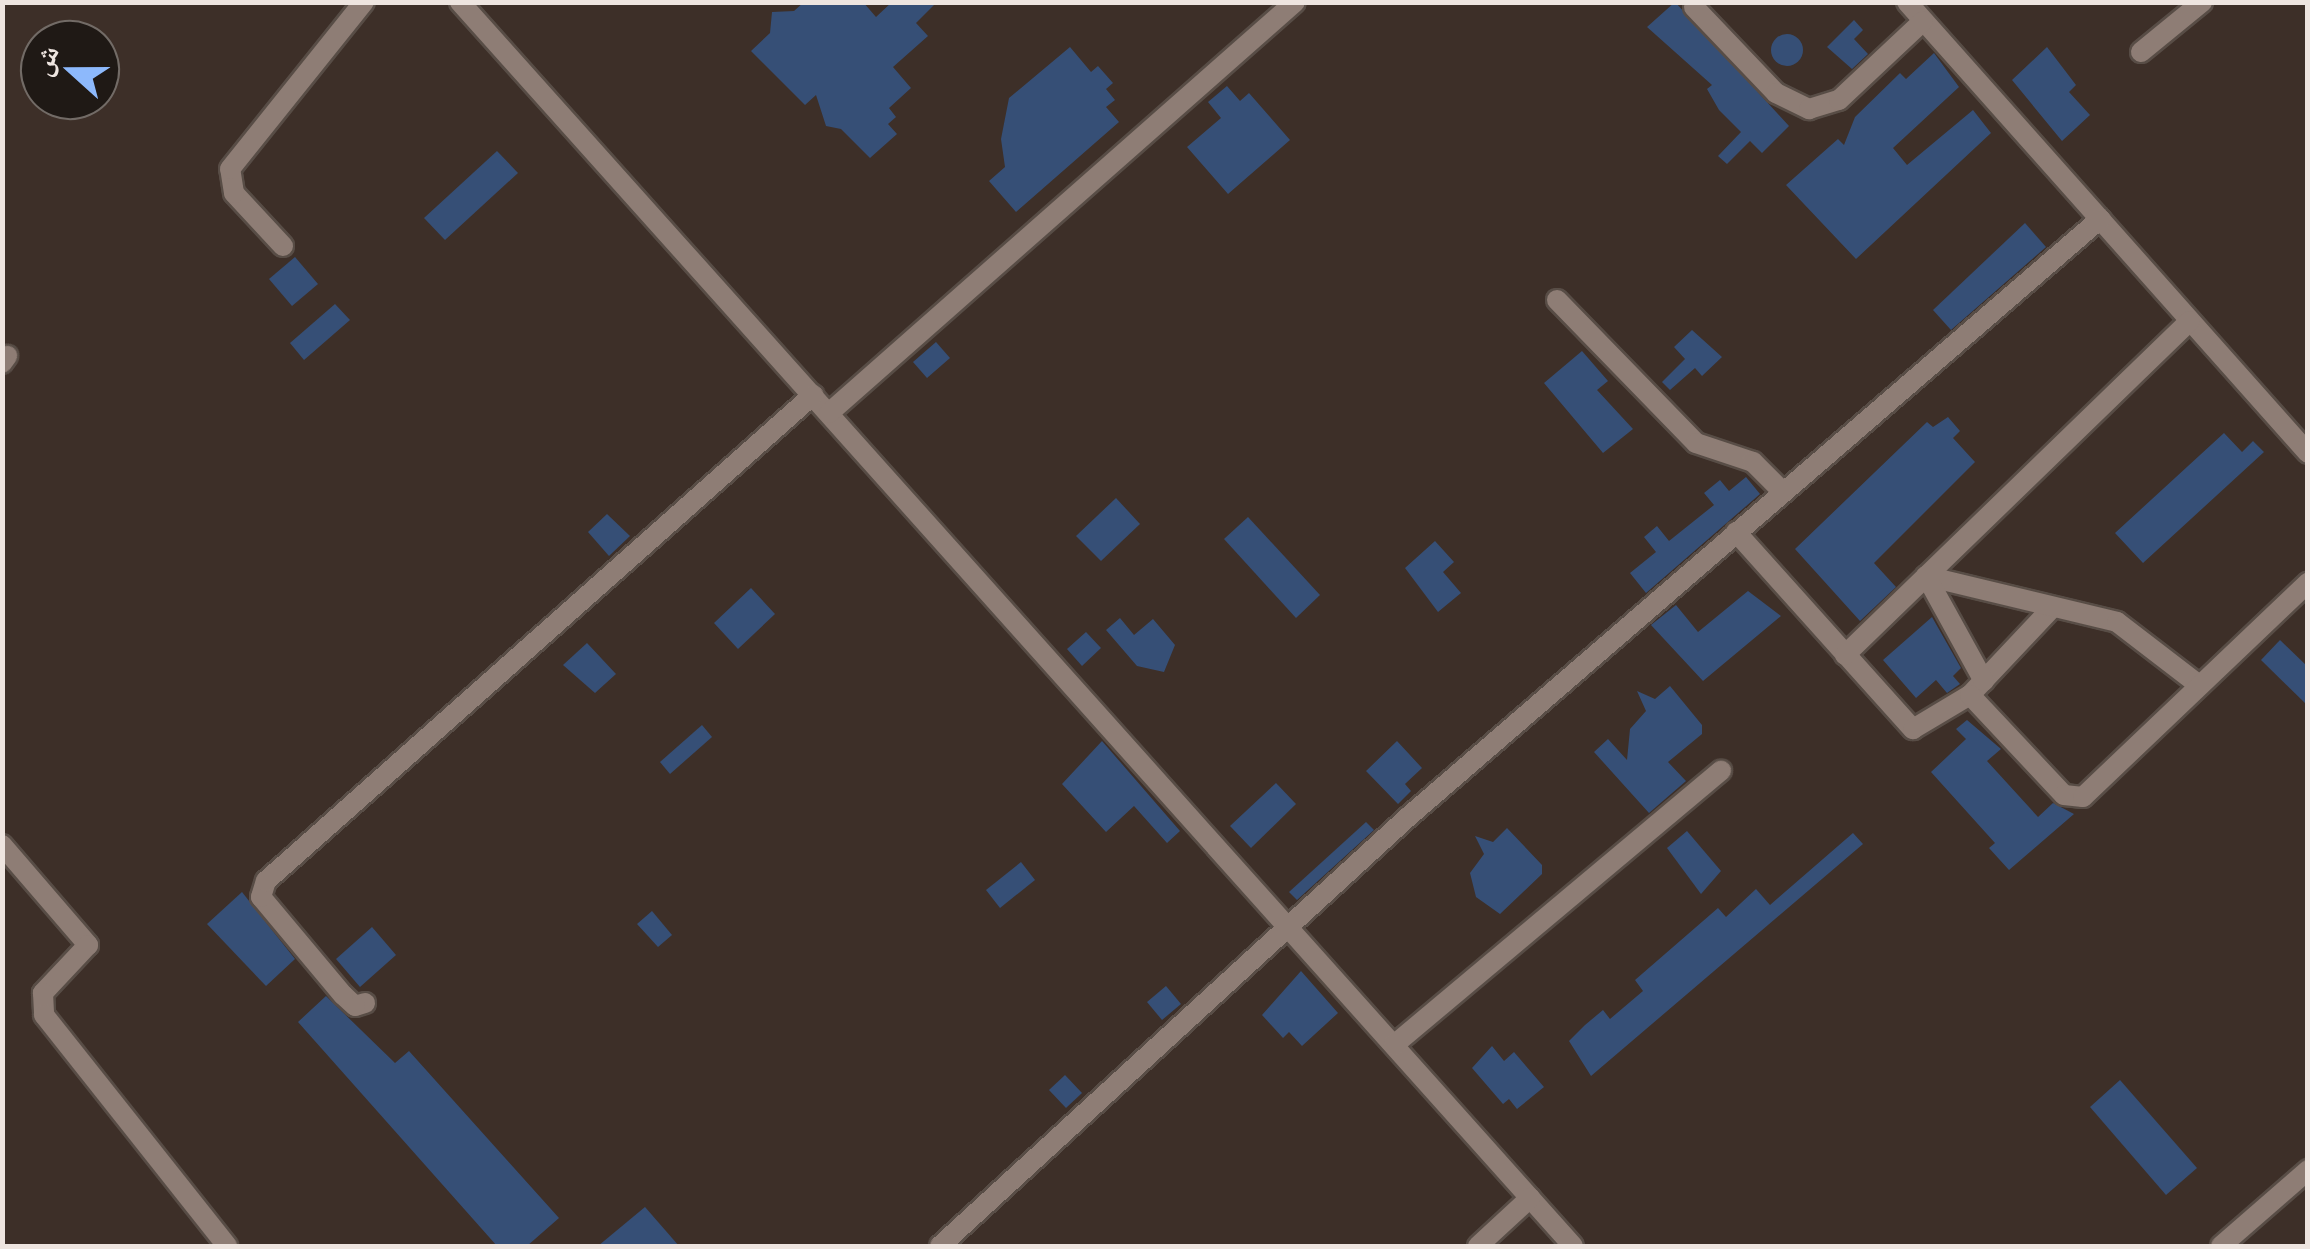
<!DOCTYPE html>
<html>
<head>
<meta charset="utf-8">
<style>
  body { margin:0 }
  #map { position:relative; width:2310px; height:1249px; overflow:hidden; background:#3d2f28; font-family:Lato,"Noto Naskh Arabic",sans-serif }
  div>[style] { position:absolute }
  [style*='--x'] { left:calc(var(--x)*1px); top:calc(var(--y)*1px); width:calc(var(--w)*1px); rotate:calc(var(--a)*1deg) }
  .building>* { inset:0; background:#364f76 }
  .round { border-radius:50% }
  .roads { filter:drop-shadow(2px 0 #584d46) drop-shadow(-2px 0 #584d46) drop-shadow(0 2px #584d46) drop-shadow(0 -2px #584d46) }
  .street>* { height:20px; margin:-10px; padding:0 10px; transform-origin:10px; border-radius:10px; background:#8e7d75 }
  span { translate:-50% -50%; white-space:nowrap; text-align:center; line-height:1.15; -webkit-text-stroke:10px #1f1915; paint-order:stroke }
  .frame { position:absolute; inset:0; border:5px solid #eee5e0; pointer-events:none }
  .north { position:absolute; left:20px; top:20px; width:100px; height:100px; box-sizing:border-box; background:#1f1915; border:2px solid #726b66; border-radius:50%; rotate:291deg; font-size:28px; font-weight:700; line-height:40px; text-align:center; color:#eee5e0 }
  .north::after { content:''; display:block; margin:auto; width:35px; height:45px; background:#8db9fc; clip-path:polygon(50% 0,100% 100%,50% 72%,0 100%) }
</style>
</head>
<body>
<div id="map">
  <div class="building">
    <div style="clip-path:polygon(804px 2px,863px 2px,876px 17px,892px 2px,937px 2px,916px 23px,928px 36px,893px 67px,911px 88px,889px 108px,896px 117px,888px 124px,897px 134px,870px 158px,841px 129px,826px 126px,816px 95px,805px 105px,751px 51px,770px 33px,772px 12px,794px 11px)"></div>
    <div style="clip-path:polygon(1675px 2px,1789px 126px,1762px 153px,1750px 141px,1727px 164px,1718px 156px,1741px 132px,1719px 110px,1707px 89px,1712px 85px,1647px 27px)"></div>
    <div style="clip-path:polygon(1854px 20px,1863px 30px,1854px 39px,1868px 54px,1852px 69px,1827px 47px)"></div>
    <div class="round" style="left:1771px;top:34px;width:32px;height:32px"></div>
    <div style="clip-path:polygon(1070px 47px,1091px 72px,1098px 66px,1113px 83px,1106px 89px,1115px 100px,1106px 107px,1119px 122px,1016px 212px,989px 181px,1005px 167px,1001px 139px,1009px 98px)"></div>
    <div style="clip-path:polygon(2047px 47px,2076px 85px,2069px 92px,2090px 115px,2062px 141px,2012px 80px)"></div>
    <div style="clip-path:polygon(1934px 53px,1959px 87px,1893px 148px,1907px 165px,1973px 110px,1991px 133px,1856px 259px,1786px 185px,1838px 139px,1844px 145px,1855px 117px,1900px 73px,1906px 79px)"></div>
    <div style="clip-path:polygon(1227px 86px,1240px 101px,1249px 93px,1290px 140px,1228px 194px,1187px 147px,1221px 118px,1208px 102px)"></div>
    <div style="clip-path:polygon(497px 151px,518px 173px,445px 240px,424px 218px)"></div>
    <div style="clip-path:polygon(2025px 223px,2046px 247px,1951px 330px,1933px 310px)"></div>
    <div style="clip-path:polygon(295px 257px,318px 284px,292px 306px,269px 279px)"></div>
    <div style="clip-path:polygon(335px 304px,350px 320px,304px 360px,290px 343px)"></div>
    <div style="clip-path:polygon(1692px 330px,1722px 357px,1702px 376px,1695px 368px,1670px 390px,1662px 382px,1685px 359px,1674px 347px)"></div>
    <div style="clip-path:polygon(936px 342px,950px 358px,927px 378px,913px 362px)"></div>
    <div style="clip-path:polygon(1582px 351px,1608px 381px,1597px 390px,1633px 429px,1603px 453px,1544px 383px)"></div>
    <div style="clip-path:polygon(1948px 417px,1960px 431px,1953px 438px,1975px 462px,1874px 563px,1896px 587px,1860px 621px,1795px 549px,1927px 422px,1933px 427px)"></div>
    <div style="clip-path:polygon(2224px 433px,2242px 452px,2253px 441px,2264px 452px,2143px 563px,2115px 533px)"></div>
    <div style="clip-path:polygon(1746px 477px,1760px 494px,1646px 593px,1630px 573px,1656px 552px,1644px 537px,1657px 526px,1669px 541px,1714px 505px,1704px 493px,1720px 480px,1729px 491px)"></div>
    <div style="clip-path:polygon(1116px 498px,1140px 524px,1101px 561px,1076px 536px)"></div>
    <div style="clip-path:polygon(607px 514px,630px 536px,609px 556px,588px 532px)"></div>
    <div style="clip-path:polygon(1248px 517px,1320px 595px,1296px 618px,1224px 539px)"></div>
    <div style="clip-path:polygon(1435px 541px,1454px 562px,1443px 572px,1461px 593px,1438px 612px,1405px 568px)"></div>
    <div style="clip-path:polygon(751px 588px,775px 614px,738px 649px,714px 623px)"></div>
    <div style="clip-path:polygon(1748px 591px,1781px 616px,1703px 681px,1651px 625px,1676px 605px,1698px 632px)"></div>
    <div style="clip-path:polygon(1932px 617px,1961px 668px,1953px 676px,1960px 684px,1947px 693px,1936px 680px,1916px 698px,1883px 660px)"></div>
    <div style="clip-path:polygon(1120px 618px,1134px 635px,1153px 619px,1175px 645px,1164px 672px,1137px 666px,1106px 630px)"></div>
    <div style="clip-path:polygon(1086px 632px,1101px 648px,1082px 666px,1067px 649px)"></div>
    <div style="clip-path:polygon(2280px 640px,2308px 667px,2308px 706px,2261px 660px)"></div>
    <div style="clip-path:polygon(587px 643px,616px 674px,595px 693px,563px 665px)"></div>
    <div style="clip-path:polygon(1670px 686px,1702px 725px,1702px 734px,1668px 762px,1686px 781px,1649px 813px,1594px 752px,1608px 739px,1627px 760px,1630px 729px,1646px 711px,1637px 691px,1655px 699px)"></div>
    <div style="clip-path:polygon(1967px 720px,2001px 749px,1987px 761px,2038px 817px,2053px 803px,2074px 814px,2009px 870px,1989px 848px,1995px 843px,1931px 772px,1966px 739px,1956px 729px)"></div>
    <div style="clip-path:polygon(702px 725px,712px 737px,670px 774px,660px 762px)"></div>
    <div style="clip-path:polygon(1102px 741px,1180px 831px,1167px 843px,1134px 806px,1106px 832px,1062px 784px)"></div>
    <div style="clip-path:polygon(1397px 741px,1422px 768px,1405px 784px,1411px 791px,1398px 804px,1366px 771px)"></div>
    <div style="clip-path:polygon(1276px 783px,1296px 804px,1251px 848px,1230px 826px)"></div>
    <div style="clip-path:polygon(1366px 822px,1374px 830px,1297px 900px,1289px 892px)"></div>
    <div style="clip-path:polygon(1507px 828px,1542px 865px,1542px 874px,1500px 914px,1476px 897px,1470px 873px,1484px 854px,1475px 836px,1493px 842px)"></div>
    <div style="clip-path:polygon(1687px 831px,1721px 871px,1701px 894px,1667px 848px)"></div>
    <div style="clip-path:polygon(1853px 833px,1863px 844px,1591px 1076px,1569px 1041px,1585px 1025px,1603px 1010px,1610px 1019px,1643px 991px,1635px 980px,1718px 908px,1726px 917px,1756px 889px,1770px 905px)"></div>
    <div style="clip-path:polygon(1021px 862px,1035px 880px,1000px 908px,986px 890px)"></div>
    <div style="clip-path:polygon(242px 892px,295px 959px,266px 986px,207px 924px)"></div>
    <div style="clip-path:polygon(652px 911px,672px 935px,658px 947px,637px 924px)"></div>
    <div style="clip-path:polygon(372px 927px,396px 955px,360px 987px,336px 959px)"></div>
    <div style="clip-path:polygon(1301px 971px,1338px 1013px,1302px 1046px,1289px 1032px,1283px 1038px,1262px 1015px)"></div>
    <div style="clip-path:polygon(1166px 986px,1181px 1004px,1162px 1020px,1147px 1002px)"></div>
    <div style="clip-path:polygon(326px 996px,395px 1063px,409px 1051px,559px 1218px,527px 1246px,497px 1246px,298px 1022px)"></div>
    <div style="clip-path:polygon(1492px 1046px,1504px 1061px,1514px 1052px,1544px 1087px,1517px 1109px,1509px 1099px,1503px 1104px,1472px 1068px)"></div>
    <div style="clip-path:polygon(1065px 1075px,1082px 1093px,1066px 1108px,1049px 1090px)"></div>
    <div style="clip-path:polygon(2120px 1080px,2197px 1168px,2166px 1195px,2090px 1107px)"></div>
    <div style="clip-path:polygon(645px 1207px,679px 1246px,598px 1246px)"></div>
  </div>
  <div class="roads">
    <div class="street">
      <div style="--x:460;--y:2;--w:1669;--a:48.18"></div>
      <div style="--x:1907;--y:2;--w:603;--a:48.36"></div>
      <div style="--x:1694;--y:7;--w:119;--a:46.4"></div>
      <div style="--x:1776;--y:93;--w:37;--a:26"></div>
      <div style="--x:1809;--y:109;--w:31;--a:-17"></div>
      <div style="--x:1839;--y:100;--w:115;--a:-43.2"></div>
      <div style="--x:2141;--y:52;--w:79;--a:-39.3"></div>
      <div style="--x:283;--y:246;--w:72;--a:-132.8"></div>
      <div style="--x:234;--y:193;--w:24;--a:-99"></div>
      <div style="--x:230;--y:169;--w:214;--a:-51.3"></div>
      <div style="--x:1557;--y:300;--w:199;--a:45.8"></div>
      <div style="--x:1696;--y:443;--w:60;--a:18.4"></div>
      <div style="--x:1753;--y:462;--w:41;--a:45"></div>
      <div style="--x:2;--y:363;--w:9;--a:-54"></div>
      <div style="--x:829;--y:413;--w:621;--a:-41.41"></div>
      <div style="--x:1736;--y:532;--w:265;--a:48.1"></div>
      <div style="--x:1913;--y:729;--w:66;--a:-30.8"></div>
      <div style="--x:1970;--y:695;--w:120;--a:-46.7"></div>
      <div style="--x:1926;--y:576;--w:196;--a:13.5"></div>
      <div style="--x:2117;--y:622;--w:103;--a:37.5"></div>
      <div style="--x:1926;--y:576;--w:120;--a:61.1"></div>
      <div style="--x:1845;--y:655;--w:480;--a:-44.1"></div>
      <div style="--x:1970;--y:695;--w:137;--a:46.8"></div>
      <div style="--x:2064;--y:795;--w:19;--a:6"></div>
      <div style="--x:2083;--y:797;--w:311;--a:-43.6"></div>
      <div style="--x:2;--y:845;--w:132;--a:49.3"></div>
      <div style="--x:88;--y:945;--w:66;--a:133.2"></div>
      <div style="--x:43;--y:993;--w:22;--a:87"></div>
      <div style="--x:44;--y:1015;--w:295;--a:51.6"></div>
      <div style="--x:365;--y:1003;--w:10;--a:163"></div>
      <div style="--x:355;--y:1006;--w:16;--a:-137"></div>
      <div style="--x:343;--y:995;--w:128;--a:-129.9"></div>
      <div style="--x:261;--y:897;--w:17;--a:-73"></div>
      <div style="--x:266;--y:881;--w:732;--a:-41.62"></div>
      <div style="--x:1394;--y:1045;--w:427;--a:-40"></div>
      <div style="--x:940;--y:1246;--w:635;--a:-42.51"></div>
      <div style="--x:1408;--y:817;--w:915;--a:-40.83"></div>
      <div style="--x:1478;--y:1246;--w:71;--a:-42.7"></div>
      <div style="--x:2221;--y:1246;--w:116;--a:-41.1"></div>
    </div>
  </div>
  <div class="frame"></div>
  <div class="north">ش</div>
</div>
</body>
</html>
